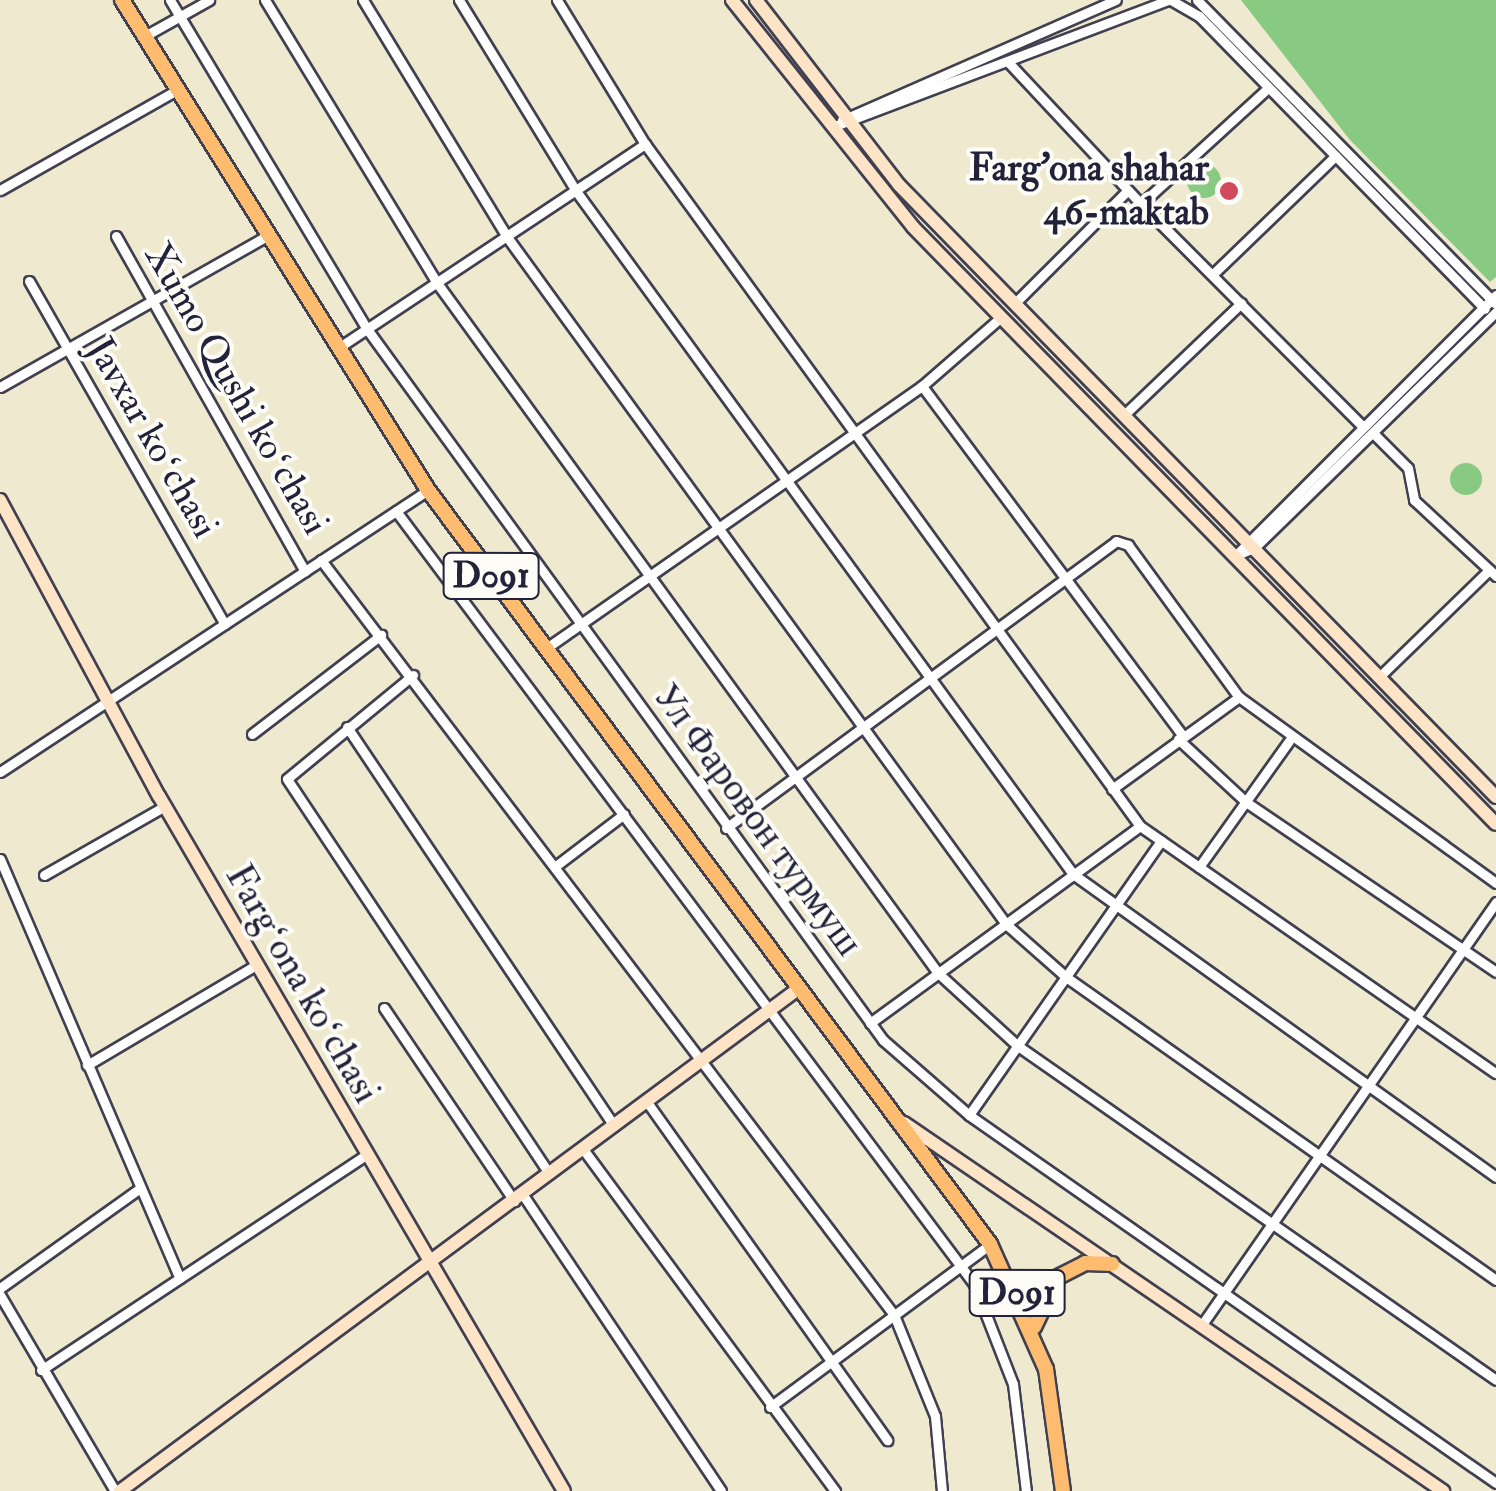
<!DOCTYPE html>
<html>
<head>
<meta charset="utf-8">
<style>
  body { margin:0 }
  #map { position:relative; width:1496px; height:1491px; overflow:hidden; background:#eee9cf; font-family:"IM FELL Double Pica",serif }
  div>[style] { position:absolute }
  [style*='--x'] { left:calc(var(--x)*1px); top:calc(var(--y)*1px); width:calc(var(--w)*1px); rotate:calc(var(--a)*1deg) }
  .green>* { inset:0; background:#88ca82 }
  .round { border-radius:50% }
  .roads { filter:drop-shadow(2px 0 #414051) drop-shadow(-2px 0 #414051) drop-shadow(0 2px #414051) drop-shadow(0 -2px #414051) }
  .street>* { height:9px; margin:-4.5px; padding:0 4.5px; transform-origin:4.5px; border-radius:4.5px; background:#fff }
  .secondary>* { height:12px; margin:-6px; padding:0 6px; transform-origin:6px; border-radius:6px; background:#fee4c6 }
  .primary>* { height:14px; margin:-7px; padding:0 7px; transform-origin:7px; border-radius:7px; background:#fdbc70 }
  .dots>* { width:28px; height:28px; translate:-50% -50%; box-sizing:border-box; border:5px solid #fdfcf7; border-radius:50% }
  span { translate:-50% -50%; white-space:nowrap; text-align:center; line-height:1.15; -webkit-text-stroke:8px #fdfcf7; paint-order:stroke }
  .shield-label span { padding:2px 8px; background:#fdfcf7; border:2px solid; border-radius:8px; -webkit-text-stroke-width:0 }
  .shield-label { font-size:35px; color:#22223b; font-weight:700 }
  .poi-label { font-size:38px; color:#22223b; font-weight:700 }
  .right { translate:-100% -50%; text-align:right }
  .street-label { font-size:38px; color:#22223b }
</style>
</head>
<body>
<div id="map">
  <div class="green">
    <div style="clip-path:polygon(1241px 0,1496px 0,1496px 277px,1490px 282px,1350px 140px)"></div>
    <div class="round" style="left:1187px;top:164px;width:34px;height:34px"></div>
    <div class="round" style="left:1450px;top:463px;width:32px;height:32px"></div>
  </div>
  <div class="roads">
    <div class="street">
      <div style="--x:170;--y:0;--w:383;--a:59.1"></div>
      <div style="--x:367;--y:329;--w:879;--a:54.03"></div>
      <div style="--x:883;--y:1040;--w:114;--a:41.1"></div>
      <div style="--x:969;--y:1115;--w:643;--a:34.93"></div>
      <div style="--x:265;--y:0;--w:331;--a:58.7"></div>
      <div style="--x:437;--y:283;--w:853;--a:54.02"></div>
      <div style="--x:938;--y:973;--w:108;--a:42.4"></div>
      <div style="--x:1018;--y:1046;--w:583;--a:34.94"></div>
      <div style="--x:363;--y:0;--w:277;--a:58.7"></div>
      <div style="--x:507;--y:237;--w:849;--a:54.01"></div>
      <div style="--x:1006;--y:924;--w:80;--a:41.5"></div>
      <div style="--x:1066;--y:977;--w:526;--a:35.17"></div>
      <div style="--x:459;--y:0;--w:224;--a:58.5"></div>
      <div style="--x:576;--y:191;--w:845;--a:53.96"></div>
      <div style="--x:1073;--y:874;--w:520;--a:35.61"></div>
      <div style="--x:557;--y:0;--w:169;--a:58.6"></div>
      <div style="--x:645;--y:144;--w:843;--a:54.03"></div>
      <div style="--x:1140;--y:826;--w:433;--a:34.8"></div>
      <div style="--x:1171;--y:0;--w:32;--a:30"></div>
      <div style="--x:1199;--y:16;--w:409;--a:45.7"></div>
      <div style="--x:1197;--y:0;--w:426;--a:45.5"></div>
      <div style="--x:143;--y:37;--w:76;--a:-29.3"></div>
      <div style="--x:1009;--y:63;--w:193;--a:46.9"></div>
      <div style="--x:1141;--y:204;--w:172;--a:-42.4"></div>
      <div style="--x:842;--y:120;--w:299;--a:-23.7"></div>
      <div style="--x:832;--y:127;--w:359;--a:-20.7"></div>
      <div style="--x:0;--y:190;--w:201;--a:-29.5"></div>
      <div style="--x:1141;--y:204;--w:312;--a:45.1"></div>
      <div style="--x:116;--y:236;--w:385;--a:60.6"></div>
      <div style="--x:1213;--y:274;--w:170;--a:-44"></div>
      <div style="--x:29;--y:281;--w:395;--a:60.3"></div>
      <div style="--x:1496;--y:295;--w:369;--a:135"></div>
      <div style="--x:1235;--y:556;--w:22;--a:-24"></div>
      <div style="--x:1255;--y:547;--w:337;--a:-44.3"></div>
      <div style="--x:1015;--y:303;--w:158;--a:-45"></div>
      <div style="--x:338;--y:348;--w:369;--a:-33.6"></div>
      <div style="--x:922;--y:386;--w:435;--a:53.3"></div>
      <div style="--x:0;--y:387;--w:302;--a:-29.5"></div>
      <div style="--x:1124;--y:415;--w:162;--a:-43.7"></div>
      <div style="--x:1373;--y:433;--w:49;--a:45"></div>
      <div style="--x:1408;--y:468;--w:33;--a:79"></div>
      <div style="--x:1414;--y:500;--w:112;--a:42.8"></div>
      <div style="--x:396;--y:511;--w:965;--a:53.21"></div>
      <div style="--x:974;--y:1284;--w:107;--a:68.7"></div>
      <div style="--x:1013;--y:1384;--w:108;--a:83.1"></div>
      <div style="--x:321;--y:560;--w:948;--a:52.8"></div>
      <div style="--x:894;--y:1315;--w:109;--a:67.9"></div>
      <div style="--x:935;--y:1416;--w:75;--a:84.7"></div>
      <div style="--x:545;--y:649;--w:460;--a:-34.9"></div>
      <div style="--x:922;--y:386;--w:103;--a:-41.1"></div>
      <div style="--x:413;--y:675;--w:163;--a:140.5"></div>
      <div style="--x:287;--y:779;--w:474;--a:56.4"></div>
      <div style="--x:1379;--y:677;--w:153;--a:-44.2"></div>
      <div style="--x:347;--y:727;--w:480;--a:56.2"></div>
      <div style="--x:252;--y:734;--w:163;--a:-37.5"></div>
      <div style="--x:1178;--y:739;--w:93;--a:42.8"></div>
      <div style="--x:1246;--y:802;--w:302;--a:34.2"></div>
      <div style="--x:0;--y:772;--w:513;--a:-33.38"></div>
      <div style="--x:1112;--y:789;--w:157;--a:-35.9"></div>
      <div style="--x:726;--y:828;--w:484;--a:-36.3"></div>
      <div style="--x:1116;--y:541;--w:13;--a:18"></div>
      <div style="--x:1128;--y:545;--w:188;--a:53.9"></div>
      <div style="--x:1239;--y:697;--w:317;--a:35.9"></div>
      <div style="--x:0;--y:859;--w:456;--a:66.8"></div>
      <div style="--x:557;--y:865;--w:84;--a:-37.3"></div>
      <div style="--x:1199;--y:867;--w:155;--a:-54.5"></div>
      <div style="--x:44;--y:875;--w:139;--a:-29.7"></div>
      <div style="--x:384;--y:1008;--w:233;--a:56"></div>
      <div style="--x:870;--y:1023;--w:334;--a:-36.1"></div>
      <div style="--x:87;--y:1065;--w:196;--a:-30.6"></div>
      <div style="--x:647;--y:1102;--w:415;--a:54.6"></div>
      <div style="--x:969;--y:1115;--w:335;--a:-55"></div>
      <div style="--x:583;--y:1149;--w:425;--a:53.6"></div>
      <div style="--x:523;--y:1195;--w:356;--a:56.2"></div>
      <div style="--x:0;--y:1288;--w:172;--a:-35.5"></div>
      <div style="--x:0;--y:1295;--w:227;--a:59.6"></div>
      <div style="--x:1203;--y:1323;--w:513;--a:-55.16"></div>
      <div style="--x:41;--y:1370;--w:390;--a:-33.5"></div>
      <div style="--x:770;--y:1407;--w:274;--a:-36.5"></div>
    </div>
    <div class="secondary">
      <div style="--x:732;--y:0;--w:290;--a:51.4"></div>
      <div style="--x:913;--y:227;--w:834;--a:45.68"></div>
      <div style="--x:756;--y:0;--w:234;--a:52.3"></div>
      <div style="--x:899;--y:185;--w:855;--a:45.71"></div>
      <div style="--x:0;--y:500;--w:336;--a:61.8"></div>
      <div style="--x:159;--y:796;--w:804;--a:59.77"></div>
      <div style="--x:904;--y:1123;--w:653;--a:34.32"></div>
      <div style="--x:120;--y:1491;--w:844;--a:-36.52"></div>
    </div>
    <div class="primary">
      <div style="--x:122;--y:0;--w:578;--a:58.02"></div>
      <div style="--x:428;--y:490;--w:940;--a:53.3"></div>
      <div style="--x:990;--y:1244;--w:137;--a:65.9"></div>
      <div style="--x:1046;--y:1369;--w:123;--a:82.1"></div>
      <div style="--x:1034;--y:1327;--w:55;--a:-64.4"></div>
      <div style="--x:1058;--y:1277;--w:30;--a:-27"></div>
      <div style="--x:1085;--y:1263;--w:27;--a:2"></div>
    </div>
  </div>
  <div class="dots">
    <div style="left:1229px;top:191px;background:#d1495b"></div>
  </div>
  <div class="shield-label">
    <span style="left:491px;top:576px">D091</span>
    <span style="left:1017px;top:1293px">D091</span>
  </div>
  <div class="poi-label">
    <span class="right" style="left:1209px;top:191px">Farg'ona shahar<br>46-maktab</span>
  </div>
  <div class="street-label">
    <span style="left:236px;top:389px;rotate:60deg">Xumo Qushi koʻchasi</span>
    <span style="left:152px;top:438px;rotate:60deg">Javxar koʻchasi</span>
    <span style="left:757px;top:820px;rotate:54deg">Ул Фаровон турмуш</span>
    <span style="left:302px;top:984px;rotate:60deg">Fargʻona koʻchasi</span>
  </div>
</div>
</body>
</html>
